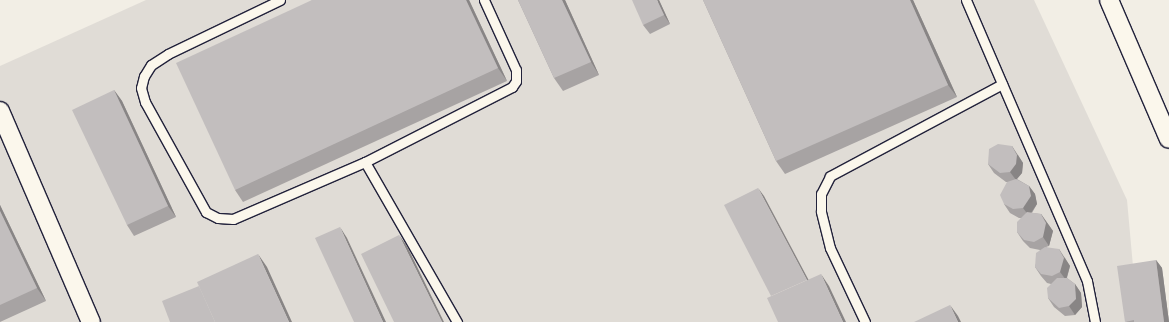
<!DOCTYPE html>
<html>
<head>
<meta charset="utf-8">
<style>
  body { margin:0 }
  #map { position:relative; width:1169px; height:322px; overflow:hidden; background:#f2eee5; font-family:Delius,sans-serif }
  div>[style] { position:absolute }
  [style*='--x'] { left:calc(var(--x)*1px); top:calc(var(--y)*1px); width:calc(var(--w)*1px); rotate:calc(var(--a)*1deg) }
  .built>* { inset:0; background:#e0dcd6 }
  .roads { filter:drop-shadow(1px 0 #22223b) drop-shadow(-1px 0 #22223b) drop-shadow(0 1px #22223b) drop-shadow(0 -1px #22223b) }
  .service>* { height:9px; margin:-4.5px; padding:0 4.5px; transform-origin:4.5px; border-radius:4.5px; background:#fbf7ec }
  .minor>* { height:18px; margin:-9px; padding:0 9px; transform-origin:9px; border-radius:9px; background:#fbf7ec }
  .wall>* { inset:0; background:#a7a3a3 }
  .shaded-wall>* { inset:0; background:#888585 }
  .building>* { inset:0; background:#c2bebe }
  span { translate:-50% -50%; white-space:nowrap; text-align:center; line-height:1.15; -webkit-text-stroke:3px #fbf7ec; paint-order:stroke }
</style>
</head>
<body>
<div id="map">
  <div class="built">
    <div style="clip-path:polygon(146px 0,1034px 0,1127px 200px,1138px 322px,0 322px,0 66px)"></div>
  </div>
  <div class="roads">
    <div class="service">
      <div style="--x:280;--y:0;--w:124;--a:154.3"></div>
      <div style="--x:168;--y:54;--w:20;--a:147"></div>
      <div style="--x:151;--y:65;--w:13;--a:122"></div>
      <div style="--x:144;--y:76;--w:12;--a:104"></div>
      <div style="--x:141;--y:88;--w:15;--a:74"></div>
      <div style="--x:145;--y:102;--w:126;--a:61"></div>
      <div style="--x:206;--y:212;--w:13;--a:27"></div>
      <div style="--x:218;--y:218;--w:15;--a:4"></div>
      <div style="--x:233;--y:219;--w:144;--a:-23.4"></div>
      <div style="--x:365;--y:162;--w:165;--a:-27"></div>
      <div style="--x:512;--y:87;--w:7;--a:-56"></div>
      <div style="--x:516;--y:81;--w:11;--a:-90"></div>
      <div style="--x:516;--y:70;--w:77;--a:-114.6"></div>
      <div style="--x:966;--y:0;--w:306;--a:66.7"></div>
      <div style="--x:1087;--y:281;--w:42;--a:79"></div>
      <div style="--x:365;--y:162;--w:185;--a:60.1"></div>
      <div style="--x:865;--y:322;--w:82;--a:-115.3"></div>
      <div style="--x:830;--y:248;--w:38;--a:-104"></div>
      <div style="--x:821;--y:211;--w:17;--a:-90"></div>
      <div style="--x:821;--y:194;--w:20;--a:-63"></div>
      <div style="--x:830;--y:176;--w:195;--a:-28.1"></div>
    </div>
    <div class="minor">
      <div style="--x:1109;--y:0;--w:151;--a:66.7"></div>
      <div style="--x:0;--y:111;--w:230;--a:66.7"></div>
    </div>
  </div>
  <div class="wall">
    <div style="clip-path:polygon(312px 0,469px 0,507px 81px,243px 202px,235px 190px)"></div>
    <div style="clip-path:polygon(518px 0,565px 0,599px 75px,563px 91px,554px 78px)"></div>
    <div style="clip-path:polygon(659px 0,670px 24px,650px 34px,643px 25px)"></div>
    <div style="clip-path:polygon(703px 0,913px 0,957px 97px,785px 174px,776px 161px)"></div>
    <div style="clip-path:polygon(114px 90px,122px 101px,176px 217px,134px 236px,127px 225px)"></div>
    <div style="clip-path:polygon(1018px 155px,1023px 163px,1022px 173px,1017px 179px,1029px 186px,1035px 194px,1037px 204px,1032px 213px,1041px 214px,1053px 231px,1049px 246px,1046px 247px,1065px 258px,1070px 266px,1067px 278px,1075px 284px,1081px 293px,1082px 307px,1075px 315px,1065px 316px,1054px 307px,1048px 298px,1051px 284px,1047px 283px,1041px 276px,1035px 267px,1040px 250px,1030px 248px,1023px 241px,1017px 232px,1021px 218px,1019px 218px,1010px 213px,1004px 204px,1008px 182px,1006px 182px,994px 173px,988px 164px)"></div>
    <div style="clip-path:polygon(0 205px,46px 301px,0 322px)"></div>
    <div style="clip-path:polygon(1156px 260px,1162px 268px,1169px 322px,1126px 322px)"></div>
  </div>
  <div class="shaded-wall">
    <div style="clip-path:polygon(466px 0,469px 0,507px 81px,498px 68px)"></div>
    <div style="clip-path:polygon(562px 0,565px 0,599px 75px,591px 62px)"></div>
    <div style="clip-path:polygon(657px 0,659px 0,670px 24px,664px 15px)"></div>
    <div style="clip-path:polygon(910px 0,913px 0,957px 97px,948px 85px)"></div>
    <div style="clip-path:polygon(114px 90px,122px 101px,176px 217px,168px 206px)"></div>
    <div style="clip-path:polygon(1012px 146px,1023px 163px,1022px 173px,1016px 180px,1010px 172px)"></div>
    <div style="clip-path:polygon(1029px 186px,1035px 194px,1037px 204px,1029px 216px,1023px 208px)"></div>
    <div style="clip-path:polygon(758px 188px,764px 196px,815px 292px,809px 284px)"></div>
    <div style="clip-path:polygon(0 205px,46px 301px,37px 288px,0 211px)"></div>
    <div style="clip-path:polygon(1041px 214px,1053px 231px,1049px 246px,1043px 237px)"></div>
    <div style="clip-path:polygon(340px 227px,347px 238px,386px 322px,383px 322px)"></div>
    <div style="clip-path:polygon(399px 235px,407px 246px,444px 322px,442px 322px)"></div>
    <div style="clip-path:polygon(1059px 249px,1070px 266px,1066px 280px,1060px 272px)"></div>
    <div style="clip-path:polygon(258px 254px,267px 267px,292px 322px,289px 322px)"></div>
    <div style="clip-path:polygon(1156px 260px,1162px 268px,1169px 322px,1164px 322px)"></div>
    <div style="clip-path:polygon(821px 274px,829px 286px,846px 322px,843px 322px)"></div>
    <div style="clip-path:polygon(1075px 284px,1081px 293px,1082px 307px,1075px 315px,1069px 306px)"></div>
    <div style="clip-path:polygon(950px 305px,958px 316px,961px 322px,958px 322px)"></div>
  </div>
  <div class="building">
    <div style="clip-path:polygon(312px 0,466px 0,498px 68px,235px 190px,176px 63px)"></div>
    <div style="clip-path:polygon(518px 0,562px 0,591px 62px,554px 78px)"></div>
    <div style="clip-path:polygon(632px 0,657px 0,664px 15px,643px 25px)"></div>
    <div style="clip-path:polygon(703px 0,910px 0,948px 85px,776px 161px)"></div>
    <div style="clip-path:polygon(114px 90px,168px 206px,127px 225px,72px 110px)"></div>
    <div style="clip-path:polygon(998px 144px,1012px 146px,1017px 155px,1016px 164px,1010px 172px,1000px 173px,988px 164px,989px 149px)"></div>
    <div style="clip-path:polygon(1016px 179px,1029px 186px,1031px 196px,1023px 208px,1013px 209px,1004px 204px,1000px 195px,1007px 182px)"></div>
    <div style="clip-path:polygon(758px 188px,807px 280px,771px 296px,724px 205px)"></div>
    <div style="clip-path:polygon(0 211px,37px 288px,0 305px)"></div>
    <div style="clip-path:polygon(1027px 212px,1041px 214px,1046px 223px,1043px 237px,1034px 242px,1024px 240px,1017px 232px,1017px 222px)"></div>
    <div style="clip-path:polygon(340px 227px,383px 322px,354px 322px,315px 238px)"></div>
    <div style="clip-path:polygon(399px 235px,442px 322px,394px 322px,361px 254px)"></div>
    <div style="clip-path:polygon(1045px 247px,1059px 249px,1064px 258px,1060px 272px,1052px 276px,1041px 274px,1035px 267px,1036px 253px)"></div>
    <div style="clip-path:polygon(258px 254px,289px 322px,215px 322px,197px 282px)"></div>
    <div style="clip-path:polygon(1156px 260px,1164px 322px,1134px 322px,1134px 320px,1125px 322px,1117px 266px)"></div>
    <div style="clip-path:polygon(821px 274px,843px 322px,778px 322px,767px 298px)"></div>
    <div style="clip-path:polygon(1057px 278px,1067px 278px,1075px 284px,1076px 299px,1069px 306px,1059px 308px,1048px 298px,1047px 288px)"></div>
    <div style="clip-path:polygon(199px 286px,215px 322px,170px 322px,162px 301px)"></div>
    <div style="clip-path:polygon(950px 305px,958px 322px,914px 322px)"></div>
  </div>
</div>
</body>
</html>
